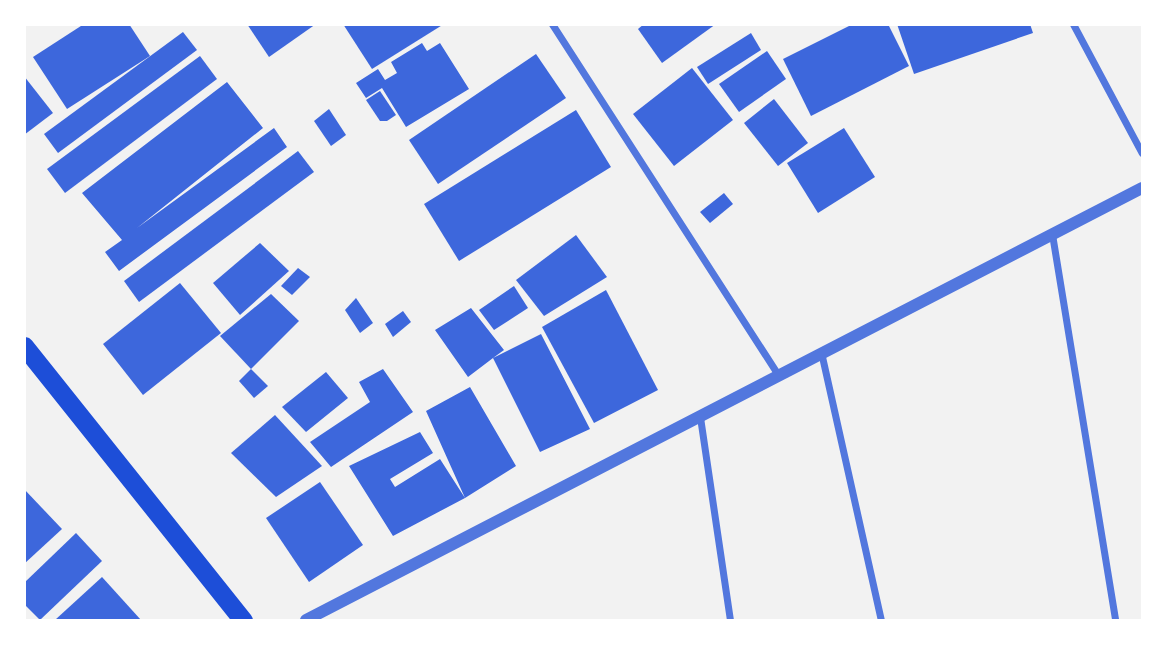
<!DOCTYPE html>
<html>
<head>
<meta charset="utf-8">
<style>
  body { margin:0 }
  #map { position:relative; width:1167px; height:645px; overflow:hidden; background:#f2f2f2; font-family:"Noto Sans",sans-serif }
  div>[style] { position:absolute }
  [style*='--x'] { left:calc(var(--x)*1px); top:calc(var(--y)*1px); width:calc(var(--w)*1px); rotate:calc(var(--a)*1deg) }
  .building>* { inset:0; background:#3d67dc }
  .minor>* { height:7px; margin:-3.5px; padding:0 3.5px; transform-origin:3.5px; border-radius:3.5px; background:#5277de }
  .tertiary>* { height:12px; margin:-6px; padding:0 6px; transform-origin:6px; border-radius:6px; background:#5277de }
  .trunk>* { height:19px; margin:-9.5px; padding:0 9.5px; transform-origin:9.5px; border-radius:9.5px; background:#1d4ed8 }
  span { translate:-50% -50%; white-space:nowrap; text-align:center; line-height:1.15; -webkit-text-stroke:5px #fff; paint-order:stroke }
  .frame { position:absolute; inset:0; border:26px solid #fff; pointer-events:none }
</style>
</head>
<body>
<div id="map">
  <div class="building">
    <div style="clip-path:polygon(84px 24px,129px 24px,150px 56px,67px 109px,33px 57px)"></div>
    <div style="clip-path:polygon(247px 24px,316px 24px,269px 57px)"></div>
    <div style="clip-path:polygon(343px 24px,444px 24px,372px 69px)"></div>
    <div style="clip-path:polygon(644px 24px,716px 24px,662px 63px,638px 29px)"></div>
    <div style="clip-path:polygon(853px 24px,888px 24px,909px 66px,811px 116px,783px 59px)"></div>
    <div style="clip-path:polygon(897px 24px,1030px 24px,1033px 33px,914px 74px)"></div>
    <div style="clip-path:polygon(183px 32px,197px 50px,58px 153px,44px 134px)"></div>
    <div style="clip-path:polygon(751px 33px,761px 50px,708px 84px,697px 67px)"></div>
    <div style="clip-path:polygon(422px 43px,427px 51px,440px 43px,469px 89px,406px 127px,382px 88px,366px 98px,356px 83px,378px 69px,385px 80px,397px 73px,391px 62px)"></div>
    <div style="clip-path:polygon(767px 51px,786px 79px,739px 112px,719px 84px)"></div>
    <div style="clip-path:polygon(536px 54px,566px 98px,438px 184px,409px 140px)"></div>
    <div style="clip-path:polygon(200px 56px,217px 79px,65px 193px,47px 169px)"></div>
    <div style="clip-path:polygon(692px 68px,733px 120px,674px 166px,633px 114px)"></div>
    <div style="clip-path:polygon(24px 76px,53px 113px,24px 135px)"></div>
    <div style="clip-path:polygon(227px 82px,263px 128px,137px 228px,274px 128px,287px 147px,119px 271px,105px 252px,122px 240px,82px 193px)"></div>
    <div style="clip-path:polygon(380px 91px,396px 115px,387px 121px,380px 121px,366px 100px)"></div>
    <div style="clip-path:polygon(774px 99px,808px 143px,778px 166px,744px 123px)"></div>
    <div style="clip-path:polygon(329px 109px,346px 135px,331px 146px,314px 121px)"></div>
    <div style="clip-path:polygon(576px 110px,611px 167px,459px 261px,424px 204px)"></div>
    <div style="clip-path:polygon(844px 128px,875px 177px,818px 213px,787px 163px)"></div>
    <div style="clip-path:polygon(298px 151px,314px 172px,139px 302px,124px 281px)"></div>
    <div style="clip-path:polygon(724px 193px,733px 204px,710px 223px,700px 212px)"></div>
    <div style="clip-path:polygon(576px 235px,607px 277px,544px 316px,516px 280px)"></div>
    <div style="clip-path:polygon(260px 243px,289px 271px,240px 315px,213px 283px)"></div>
    <div style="clip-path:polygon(298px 268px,310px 277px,292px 295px,281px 286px)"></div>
    <div style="clip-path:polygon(180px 283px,221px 333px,143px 395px,103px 344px)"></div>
    <div style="clip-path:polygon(514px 286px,528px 308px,494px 330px,479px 310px)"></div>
    <div style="clip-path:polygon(606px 290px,658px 390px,594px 423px,542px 327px)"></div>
    <div style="clip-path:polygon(271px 294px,299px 321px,251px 369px,220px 336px)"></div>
    <div style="clip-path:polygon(356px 298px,373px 323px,360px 333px,345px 310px)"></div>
    <div style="clip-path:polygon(471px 308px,504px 350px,493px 358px,541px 334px,590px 429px,540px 452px,493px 358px,468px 377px,435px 330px)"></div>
    <div style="clip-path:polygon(403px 311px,411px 322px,393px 337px,385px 324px)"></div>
    <div style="clip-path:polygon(251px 369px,268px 386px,254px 398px,239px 381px)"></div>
    <div style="clip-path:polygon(383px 369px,413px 412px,331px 467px,310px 442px,370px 402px,359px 382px)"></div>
    <div style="clip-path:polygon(326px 372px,348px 398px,306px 432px,282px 407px)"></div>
    <div style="clip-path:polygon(470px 387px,516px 466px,465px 498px,393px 536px,349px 466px,420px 432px,433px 453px,390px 479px,395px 487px,440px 459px,465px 498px,426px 411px)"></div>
    <div style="clip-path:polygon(275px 415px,322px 466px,276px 497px,231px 453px)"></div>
    <div style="clip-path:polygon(320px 482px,363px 545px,309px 582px,266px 518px)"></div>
    <div style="clip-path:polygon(24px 489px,62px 529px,24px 564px)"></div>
    <div style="clip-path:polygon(76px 533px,102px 561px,40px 620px,24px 604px,24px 583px)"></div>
    <div style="clip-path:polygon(102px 577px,141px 620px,55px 620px)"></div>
  </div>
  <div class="minor">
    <div style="--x:552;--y:24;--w:417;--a:57.2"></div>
    <div style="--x:1073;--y:24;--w:146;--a:61.9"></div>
    <div style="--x:1052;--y:234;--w:391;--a:80.7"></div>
    <div style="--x:821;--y:352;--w:275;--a:77.4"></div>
    <div style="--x:700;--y:417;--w:205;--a:81.6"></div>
  </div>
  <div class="tertiary">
    <div style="--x:306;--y:620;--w:941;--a:-27.33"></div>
  </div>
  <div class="trunk">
    <div style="--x:24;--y:346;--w:351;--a:51.4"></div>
  </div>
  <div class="frame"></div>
</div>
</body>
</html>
